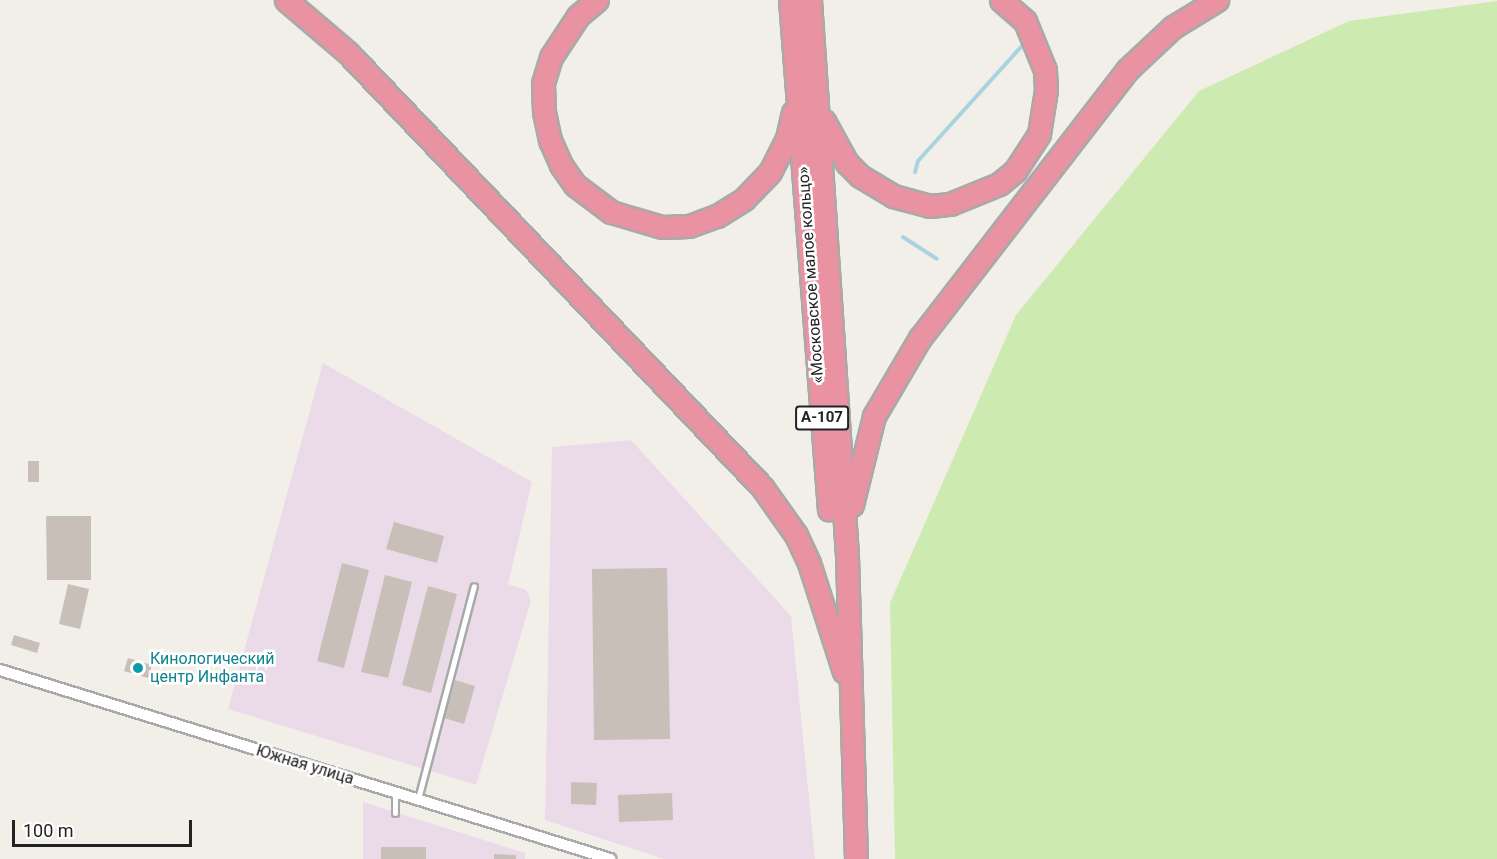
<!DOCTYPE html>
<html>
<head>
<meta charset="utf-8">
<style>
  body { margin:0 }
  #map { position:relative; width:1497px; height:859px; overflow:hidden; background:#f2efe9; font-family:Roboto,sans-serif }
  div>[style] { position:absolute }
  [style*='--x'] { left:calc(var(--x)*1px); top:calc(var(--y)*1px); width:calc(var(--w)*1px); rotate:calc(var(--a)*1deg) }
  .industrial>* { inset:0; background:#ebdbe8 }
  .grass>* { inset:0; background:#cdebb0 }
  .stream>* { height:4px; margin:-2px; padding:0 2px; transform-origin:2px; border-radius:2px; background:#aad3df }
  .building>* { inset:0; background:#c7bfb8 }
  .roads { filter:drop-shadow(2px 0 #a9a9a9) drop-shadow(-2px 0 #a9a9a9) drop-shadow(0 2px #a9a9a9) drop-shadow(0 -2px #a9a9a9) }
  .lane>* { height:5px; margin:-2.5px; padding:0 2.5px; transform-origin:2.5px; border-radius:2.5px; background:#fff }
  .street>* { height:10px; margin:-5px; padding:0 5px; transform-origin:5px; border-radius:5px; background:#fff }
  .highway>* { height:21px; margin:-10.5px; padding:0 10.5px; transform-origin:10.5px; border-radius:10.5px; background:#e892a2 }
  .dots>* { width:16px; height:16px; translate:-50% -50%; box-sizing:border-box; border:3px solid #fff; border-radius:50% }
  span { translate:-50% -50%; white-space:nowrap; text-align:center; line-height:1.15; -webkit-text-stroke:5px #fff; paint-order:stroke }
  .shield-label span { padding:2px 4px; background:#fff; border:2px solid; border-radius:4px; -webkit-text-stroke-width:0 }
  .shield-label { font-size:15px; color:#222; font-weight:700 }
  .street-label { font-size:16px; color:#222 }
  .culture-label { font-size:16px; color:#0d838f }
  .left { translate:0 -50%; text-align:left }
  .scale { position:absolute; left:12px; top:820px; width:180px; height:27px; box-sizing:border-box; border:3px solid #222; border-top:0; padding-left:8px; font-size:18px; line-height:21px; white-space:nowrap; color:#222; -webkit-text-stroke:4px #fff; paint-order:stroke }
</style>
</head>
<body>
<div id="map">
  <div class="industrial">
    <div style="clip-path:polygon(323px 363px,532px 482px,508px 584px,526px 590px,531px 601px,476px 785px,228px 709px)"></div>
    <div style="clip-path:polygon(631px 440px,791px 616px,815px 859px,664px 859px,545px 820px,552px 447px)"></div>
    <div style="clip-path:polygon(363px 802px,525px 853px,525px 859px,363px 859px)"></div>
  </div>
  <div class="grass">
    <div style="clip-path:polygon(1497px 1px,1497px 859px,895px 859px,890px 603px,1016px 315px,1199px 91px,1349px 21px)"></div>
  </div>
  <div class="stream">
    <div style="--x:915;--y:172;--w:11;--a:-75"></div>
    <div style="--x:918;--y:161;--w:155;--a:-47.9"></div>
    <div style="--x:903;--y:237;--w:40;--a:32.9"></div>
  </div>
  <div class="building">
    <div style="clip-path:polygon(28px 461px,39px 461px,39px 482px,28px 482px)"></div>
    <div style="clip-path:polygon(46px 516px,91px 516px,91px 580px,47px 580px)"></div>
    <div style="clip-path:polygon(394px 522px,444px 536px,437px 563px,386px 549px)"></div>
    <div style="clip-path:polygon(342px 563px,369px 570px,344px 668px,317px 661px)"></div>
    <div style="clip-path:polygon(667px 568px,670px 739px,594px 740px,592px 569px)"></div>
    <div style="clip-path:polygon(385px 575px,412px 582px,388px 678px,361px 672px)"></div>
    <div style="clip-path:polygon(68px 584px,89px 589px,80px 629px,59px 624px)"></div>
    <div style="clip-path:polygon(428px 586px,457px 594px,431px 693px,402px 685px)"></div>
    <div style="clip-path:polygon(14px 635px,40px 643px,37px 653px,11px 645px)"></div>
    <div style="clip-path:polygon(128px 658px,152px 665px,148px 678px,124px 671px)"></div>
    <div style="clip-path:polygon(455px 680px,475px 686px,464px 724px,444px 718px)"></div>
    <div style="clip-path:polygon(571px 782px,597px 783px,596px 805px,571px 804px)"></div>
    <div style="clip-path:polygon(672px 793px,673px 820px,619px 822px,618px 795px)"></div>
    <div style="clip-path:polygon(381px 847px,426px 847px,426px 859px,381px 859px)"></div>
    <div style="clip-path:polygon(494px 854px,516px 855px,516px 859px,494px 859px)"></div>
  </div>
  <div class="roads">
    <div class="lane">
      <div style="--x:395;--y:792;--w:21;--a:90"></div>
      <div style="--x:418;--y:799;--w:220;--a:-75.3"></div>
    </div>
    <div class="street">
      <div style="--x:0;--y:670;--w:639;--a:17.21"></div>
    </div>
    <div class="highway">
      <div style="--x:286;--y:0;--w:82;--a:40.5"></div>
      <div style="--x:348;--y:53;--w:600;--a:46.35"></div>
      <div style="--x:762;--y:487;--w:59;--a:54.7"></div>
      <div style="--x:796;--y:535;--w:31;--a:65"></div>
      <div style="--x:809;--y:563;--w:114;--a:72.2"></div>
      <div style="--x:597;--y:0;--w:25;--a:140"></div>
      <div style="--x:578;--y:16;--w:49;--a:123.4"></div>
      <div style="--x:551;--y:57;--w:28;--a:107"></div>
      <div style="--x:543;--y:84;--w:28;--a:88"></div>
      <div style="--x:544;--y:112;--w:29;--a:78"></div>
      <div style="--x:550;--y:140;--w:27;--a:66"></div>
      <div style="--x:561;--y:165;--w:24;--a:55"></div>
      <div style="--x:575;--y:185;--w:45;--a:36.9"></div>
      <div style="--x:611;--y:212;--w:53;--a:16.4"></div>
      <div style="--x:662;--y:227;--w:27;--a:-2"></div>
      <div style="--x:689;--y:226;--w:30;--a:-20"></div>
      <div style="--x:717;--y:216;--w:32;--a:-32"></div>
      <div style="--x:744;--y:199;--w:37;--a:-46"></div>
      <div style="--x:770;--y:172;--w:38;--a:-63"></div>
      <div style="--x:787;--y:138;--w:26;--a:-77"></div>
      <div style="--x:790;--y:0;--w:511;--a:85.63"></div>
      <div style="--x:810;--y:0;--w:557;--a:86.19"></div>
      <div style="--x:847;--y:556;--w:303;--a:88.3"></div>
      <div style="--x:824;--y:121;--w:48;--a:61.3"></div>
      <div style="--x:847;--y:163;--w:18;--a:45"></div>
      <div style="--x:860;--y:176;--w:39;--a:31"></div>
      <div style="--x:893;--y:196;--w:38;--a:15"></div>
      <div style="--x:930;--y:206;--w:20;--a:-6"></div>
      <div style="--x:950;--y:204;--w:53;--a:-22.2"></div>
      <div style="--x:999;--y:184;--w:21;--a:-39"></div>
      <div style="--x:1015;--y:171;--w:44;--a:-57"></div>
      <div style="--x:1039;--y:134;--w:45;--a:-81"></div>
      <div style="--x:1046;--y:90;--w:20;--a:-93"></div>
      <div style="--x:1045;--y:70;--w:53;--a:-112.2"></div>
      <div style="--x:1025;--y:21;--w:32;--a:-139"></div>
      <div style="--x:852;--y:505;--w:92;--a:-76.1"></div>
      <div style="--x:874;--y:416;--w:91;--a:-59.5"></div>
      <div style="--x:920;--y:338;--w:339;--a:-52.3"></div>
      <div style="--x:1127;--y:70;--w:63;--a:-43.1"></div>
      <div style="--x:1173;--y:27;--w:52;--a:-31.5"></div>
    </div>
  </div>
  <div class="dots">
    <div style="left:138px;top:668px;background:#0f9aa8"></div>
  </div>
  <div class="shield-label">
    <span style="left:822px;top:418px">А-107</span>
  </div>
  <div class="street-label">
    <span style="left:811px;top:275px;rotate:-94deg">«Московское малое кольцо»</span>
    <span style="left:305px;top:765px;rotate:17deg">Южная улица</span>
  </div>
  <div class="culture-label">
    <span class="left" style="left:150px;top:668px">Кинологический<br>центр Инфанта</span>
  </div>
  <div class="scale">100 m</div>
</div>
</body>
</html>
